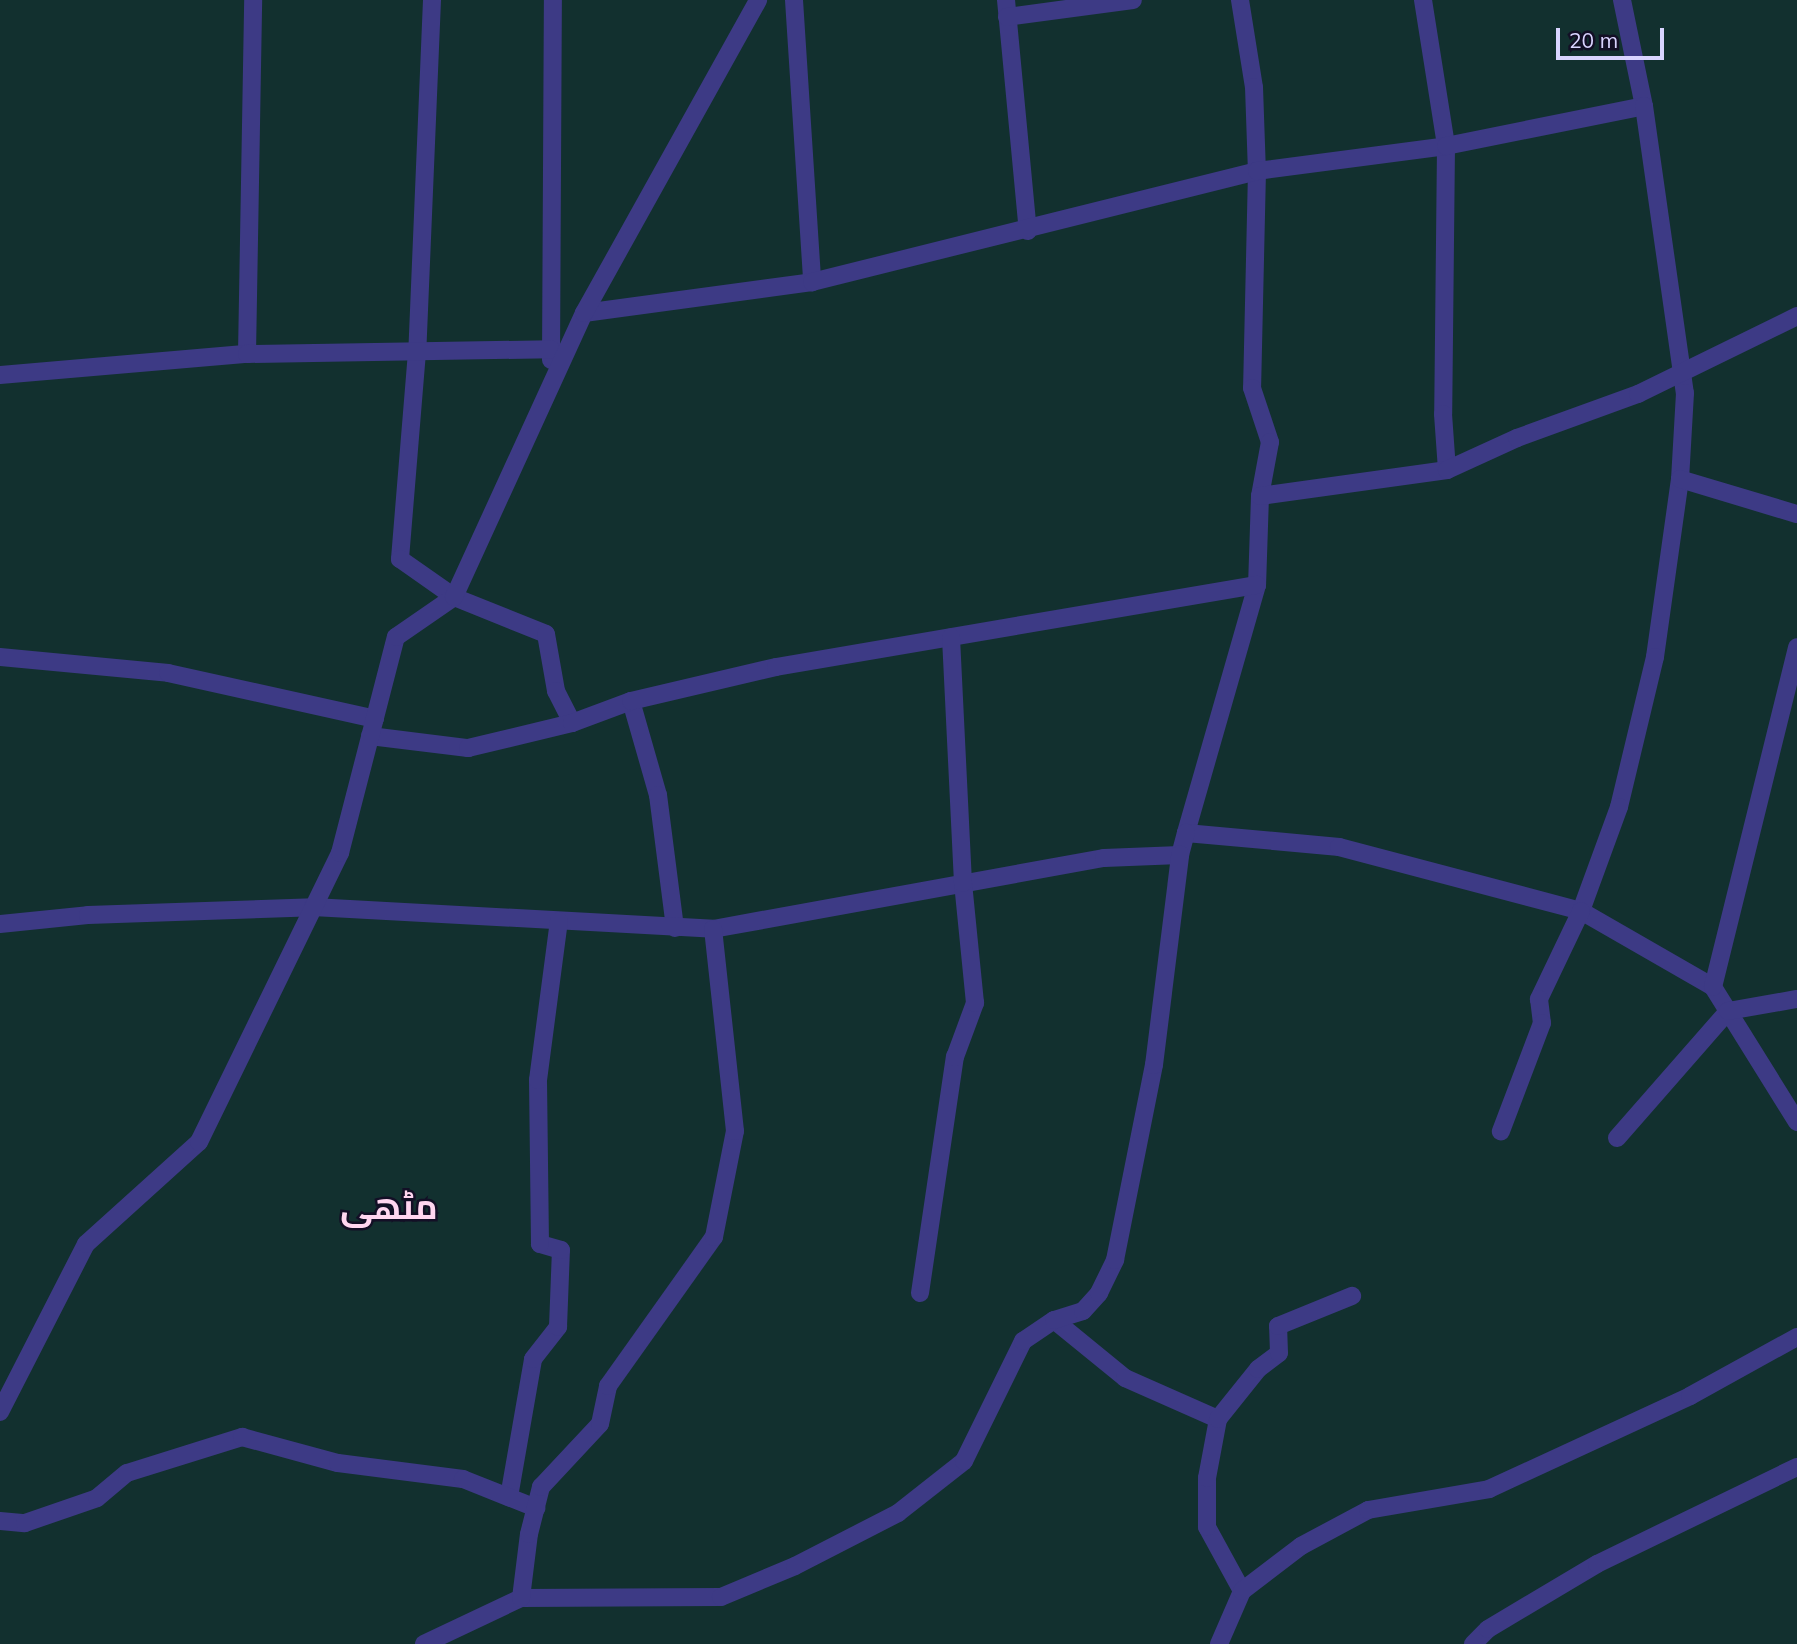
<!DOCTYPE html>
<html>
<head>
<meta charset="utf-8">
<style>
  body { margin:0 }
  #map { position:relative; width:1797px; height:1644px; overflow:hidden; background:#130f26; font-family:Mulish,Cairo,sans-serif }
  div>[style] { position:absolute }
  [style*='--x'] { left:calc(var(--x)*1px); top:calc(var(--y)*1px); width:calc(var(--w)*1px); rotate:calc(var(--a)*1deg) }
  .green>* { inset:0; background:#12302f }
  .street>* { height:18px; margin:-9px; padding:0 9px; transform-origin:9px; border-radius:9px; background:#3d3a85 }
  span { translate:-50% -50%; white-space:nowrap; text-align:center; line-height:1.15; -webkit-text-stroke:5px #130f26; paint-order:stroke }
  .town-label { font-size:35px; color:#ffd6f0; font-weight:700 }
  .scale { position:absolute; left:1556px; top:28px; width:108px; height:32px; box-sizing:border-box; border:4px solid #d9d4ff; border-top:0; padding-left:9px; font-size:21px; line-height:24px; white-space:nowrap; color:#d9d4ff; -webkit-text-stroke:5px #130f26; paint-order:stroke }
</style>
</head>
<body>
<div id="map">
  <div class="green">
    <div style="clip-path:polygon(0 0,1797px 0,1797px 1644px,0 1644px)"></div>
  </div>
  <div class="street">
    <div style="--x:432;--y:0;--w:352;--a:92.4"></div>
    <div style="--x:417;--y:352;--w:208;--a:94.7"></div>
    <div style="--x:400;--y:559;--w:66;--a:35.1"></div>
    <div style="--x:454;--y:597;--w:99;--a:21.9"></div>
    <div style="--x:546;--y:634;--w:58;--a:80"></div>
    <div style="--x:556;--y:691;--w:36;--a:63"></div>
    <div style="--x:794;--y:0;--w:283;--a:86.3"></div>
    <div style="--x:1006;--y:0;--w:232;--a:84.6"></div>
    <div style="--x:1240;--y:0;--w:88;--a:80.9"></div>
    <div style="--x:1254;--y:87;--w:84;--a:88"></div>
    <div style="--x:1257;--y:171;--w:217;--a:91.3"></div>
    <div style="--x:1252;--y:388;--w:57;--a:71.6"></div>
    <div style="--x:1270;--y:442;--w:55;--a:100.5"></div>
    <div style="--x:1260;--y:496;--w:89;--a:91.9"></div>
    <div style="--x:1257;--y:585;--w:258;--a:106"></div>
    <div style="--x:1186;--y:833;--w:154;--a:5.2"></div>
    <div style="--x:1339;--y:847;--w:250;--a:14.8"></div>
    <div style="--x:1581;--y:911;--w:152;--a:29.9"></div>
    <div style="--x:1713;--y:987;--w:159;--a:58.1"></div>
    <div style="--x:1423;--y:0;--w:148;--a:81"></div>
    <div style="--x:1446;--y:146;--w:268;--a:90.6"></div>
    <div style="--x:1443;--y:414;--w:56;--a:85.9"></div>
    <div style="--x:1622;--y:0;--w:108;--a:78.3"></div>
    <div style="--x:1007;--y:17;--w:127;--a:-7.7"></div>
    <div style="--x:584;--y:313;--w:230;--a:-7.7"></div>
    <div style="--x:812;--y:282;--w:459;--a:-14"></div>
    <div style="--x:1257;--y:171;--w:191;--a:-7.5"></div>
    <div style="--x:1446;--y:146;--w:202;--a:-11.4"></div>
    <div style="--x:1644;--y:106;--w:290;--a:81.9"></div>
    <div style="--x:1685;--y:393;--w:86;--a:93.3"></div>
    <div style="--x:1680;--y:479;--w:180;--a:98"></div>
    <div style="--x:1655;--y:657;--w:154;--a:103.5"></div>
    <div style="--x:1619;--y:807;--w:111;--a:110.1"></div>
    <div style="--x:1581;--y:911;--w:98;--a:115.5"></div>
    <div style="--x:1539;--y:999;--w:24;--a:83"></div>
    <div style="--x:1542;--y:1023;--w:116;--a:110.8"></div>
    <div style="--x:247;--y:354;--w:354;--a:-89"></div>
    <div style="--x:551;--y:360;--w:360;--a:-89.7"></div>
    <div style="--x:0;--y:375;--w:248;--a:-4.9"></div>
    <div style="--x:247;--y:354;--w:304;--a:-0.9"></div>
    <div style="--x:1680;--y:479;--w:122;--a:16.7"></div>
    <div style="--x:1260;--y:496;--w:189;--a:-7.9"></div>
    <div style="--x:1447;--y:470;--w:77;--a:-24.6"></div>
    <div style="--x:1517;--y:438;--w:129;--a:-20"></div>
    <div style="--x:1638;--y:394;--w:177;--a:-26.1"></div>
    <div style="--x:0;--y:657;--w:169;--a:5.4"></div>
    <div style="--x:168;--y:673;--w:212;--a:12.5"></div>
    <div style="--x:631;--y:701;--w:98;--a:74"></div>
    <div style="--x:658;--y:795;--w:134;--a:82.7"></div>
    <div style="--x:370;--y:736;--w:99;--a:7"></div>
    <div style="--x:468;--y:748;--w:107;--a:-13.5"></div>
    <div style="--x:572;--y:723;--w:63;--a:-20.4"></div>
    <div style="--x:631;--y:701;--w:149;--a:-13.2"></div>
    <div style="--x:776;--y:667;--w:488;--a:-9.7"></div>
    <div style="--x:0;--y:924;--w:88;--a:-5.8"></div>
    <div style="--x:88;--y:915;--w:225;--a:-2"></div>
    <div style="--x:313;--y:907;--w:401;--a:3.1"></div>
    <div style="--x:713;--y:929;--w:397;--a:-10.3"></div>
    <div style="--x:1104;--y:858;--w:76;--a:-2.3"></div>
    <div style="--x:1180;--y:855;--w:23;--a:-75"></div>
    <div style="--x:1713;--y:987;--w:350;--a:-76.1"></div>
    <div style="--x:1617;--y:1138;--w:169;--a:-48.8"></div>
    <div style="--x:1728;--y:1011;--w:70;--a:-9.9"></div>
    <div style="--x:920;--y:1293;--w:239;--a:-81.6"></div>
    <div style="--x:955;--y:1057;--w:58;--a:-69.7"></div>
    <div style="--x:975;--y:1003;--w:121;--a:-95.7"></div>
    <div style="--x:963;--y:883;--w:246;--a:-92.8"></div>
    <div style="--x:1054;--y:1320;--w:92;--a:39.2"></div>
    <div style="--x:1125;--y:1378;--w:102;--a:23.8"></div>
    <div style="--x:0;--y:1412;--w:189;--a:-62.9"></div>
    <div style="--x:86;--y:1244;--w:152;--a:-42.1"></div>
    <div style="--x:199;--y:1142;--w:322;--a:-64"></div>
    <div style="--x:340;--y:853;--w:223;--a:-75.5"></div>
    <div style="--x:396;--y:637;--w:70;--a:-34.6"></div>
    <div style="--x:454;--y:597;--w:312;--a:-65.4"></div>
    <div style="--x:584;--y:313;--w:358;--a:-60.9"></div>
    <div style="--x:509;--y:1497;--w:140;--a:-80.1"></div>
    <div style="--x:533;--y:1359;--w:41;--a:-52"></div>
    <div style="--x:558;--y:1327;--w:77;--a:-87.8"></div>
    <div style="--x:561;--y:1250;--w:22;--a:-164"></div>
    <div style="--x:540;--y:1244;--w:164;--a:-90.7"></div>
    <div style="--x:538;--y:1080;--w:160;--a:-82.5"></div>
    <div style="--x:0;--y:1521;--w:25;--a:5"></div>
    <div style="--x:25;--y:1523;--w:76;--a:-19.1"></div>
    <div style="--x:97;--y:1498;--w:39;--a:-40"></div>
    <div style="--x:127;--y:1473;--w:121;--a:-17.4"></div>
    <div style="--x:242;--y:1437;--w:99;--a:15.2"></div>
    <div style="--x:338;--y:1463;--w:126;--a:7.3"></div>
    <div style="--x:463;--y:1479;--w:79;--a:21.7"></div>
    <div style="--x:1242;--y:1591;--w:73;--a:-118.7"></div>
    <div style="--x:1207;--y:1527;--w:49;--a:-90"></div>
    <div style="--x:1207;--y:1478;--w:60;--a:-79.4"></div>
    <div style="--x:1218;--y:1419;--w:64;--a:-51.3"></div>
    <div style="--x:1258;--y:1369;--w:26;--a:-37"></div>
    <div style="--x:1279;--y:1353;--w:27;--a:-92"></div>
    <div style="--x:1278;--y:1326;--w:80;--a:-22.1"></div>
    <div style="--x:521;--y:1598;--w:200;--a:-0.3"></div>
    <div style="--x:721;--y:1597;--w:80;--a:-22.7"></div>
    <div style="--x:795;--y:1566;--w:116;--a:-27.2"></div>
    <div style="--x:898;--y:1513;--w:84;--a:-38.2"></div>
    <div style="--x:964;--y:1461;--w:134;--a:-63.8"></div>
    <div style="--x:1023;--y:1341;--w:37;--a:-34"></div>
    <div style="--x:1054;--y:1320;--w:30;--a:-17"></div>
    <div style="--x:1083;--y:1311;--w:24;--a:-48"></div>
    <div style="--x:1099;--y:1293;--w:37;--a:-64"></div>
    <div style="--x:1115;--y:1260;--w:199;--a:-78.7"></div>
    <div style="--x:1154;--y:1065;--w:212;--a:-82.9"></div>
    <div style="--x:424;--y:1644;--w:107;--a:-25.4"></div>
    <div style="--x:521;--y:1598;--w:64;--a:-82.9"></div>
    <div style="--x:529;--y:1534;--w:49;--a:-75.7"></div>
    <div style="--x:541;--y:1487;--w:86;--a:-46.9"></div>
    <div style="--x:600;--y:1424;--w:39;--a:-78"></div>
    <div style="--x:608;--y:1386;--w:183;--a:-54.6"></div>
    <div style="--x:714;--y:1237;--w:108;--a:-78.8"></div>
    <div style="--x:735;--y:1131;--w:203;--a:-96.2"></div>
    <div style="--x:1219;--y:1644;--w:58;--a:-66.5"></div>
    <div style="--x:1242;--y:1591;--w:74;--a:-37.3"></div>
    <div style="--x:1301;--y:1546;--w:76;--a:-28.2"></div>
    <div style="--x:1368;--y:1510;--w:123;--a:-9.8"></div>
    <div style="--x:1489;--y:1489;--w:221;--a:-24.8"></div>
    <div style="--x:1690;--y:1396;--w:122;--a:-28.9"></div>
    <div style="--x:1473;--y:1644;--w:21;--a:-45"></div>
    <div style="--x:1488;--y:1629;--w:127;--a:-30.8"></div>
    <div style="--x:1597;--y:1564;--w:222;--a:-25.9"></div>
  </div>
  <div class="town-label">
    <span style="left:389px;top:1206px">مٹھی</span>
  </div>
  <div class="scale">20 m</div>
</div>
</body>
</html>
